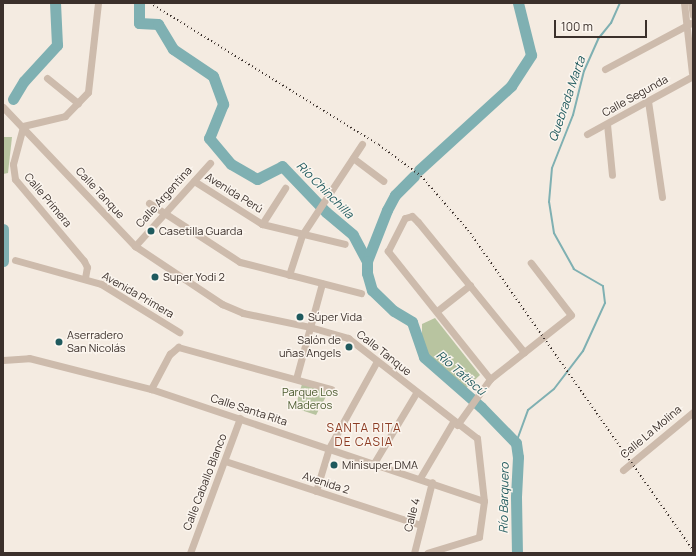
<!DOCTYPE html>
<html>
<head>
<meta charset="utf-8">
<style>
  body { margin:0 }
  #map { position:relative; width:696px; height:556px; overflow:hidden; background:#f4ebe1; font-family:Manrope,sans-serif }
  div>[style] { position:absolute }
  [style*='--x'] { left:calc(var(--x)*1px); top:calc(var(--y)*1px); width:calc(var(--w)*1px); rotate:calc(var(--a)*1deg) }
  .green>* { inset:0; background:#b8c4a0 }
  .stream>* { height:2px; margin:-1px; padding:0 1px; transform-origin:1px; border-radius:1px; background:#7fb0b2 }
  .river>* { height:11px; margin:-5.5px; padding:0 5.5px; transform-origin:5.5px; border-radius:5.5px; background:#7fb0b2 }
  .street>* { height:7px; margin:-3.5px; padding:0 3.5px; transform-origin:3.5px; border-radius:3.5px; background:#cdbbac }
  .rail>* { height:2px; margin-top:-1px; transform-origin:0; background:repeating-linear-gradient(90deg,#3b302b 0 1px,transparent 0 4px) }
  .dots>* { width:11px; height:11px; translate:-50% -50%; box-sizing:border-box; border:2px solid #fbf5ee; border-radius:50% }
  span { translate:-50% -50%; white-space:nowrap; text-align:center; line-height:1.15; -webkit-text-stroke:3px #fbf5ee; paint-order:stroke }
  .street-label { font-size:11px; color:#3b302b }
  .poi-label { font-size:11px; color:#3b302b }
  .left { translate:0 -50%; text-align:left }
  .right { translate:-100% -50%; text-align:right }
  .park-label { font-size:11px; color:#4a5a2e }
  .water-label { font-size:12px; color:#1f5a5e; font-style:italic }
  .neighbourhood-label { font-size:12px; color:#8c3b22; letter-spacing:1px }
  .frame { position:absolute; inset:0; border:4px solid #3b302b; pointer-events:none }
  .scale { position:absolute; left:554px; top:20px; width:93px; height:18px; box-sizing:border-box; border:2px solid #3b302b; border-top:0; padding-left:5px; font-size:12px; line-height:14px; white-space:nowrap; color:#3b302b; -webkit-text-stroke:3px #fbf5ee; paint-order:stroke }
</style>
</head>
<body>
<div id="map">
  <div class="green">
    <div style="clip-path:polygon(3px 137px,12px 137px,8px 173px,3px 174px)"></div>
    <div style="clip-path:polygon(435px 318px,480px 375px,461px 393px,422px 360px,422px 324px)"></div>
    <div style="clip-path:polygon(302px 384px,329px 391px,316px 415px,295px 408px)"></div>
  </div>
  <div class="stream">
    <div style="--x:516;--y:443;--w:35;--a:-70"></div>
    <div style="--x:528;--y:410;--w:33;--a:-39"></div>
    <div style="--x:554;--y:389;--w:48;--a:-52.7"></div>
    <div style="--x:583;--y:351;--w:53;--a:-65.4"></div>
    <div style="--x:605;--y:303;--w:17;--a:-97"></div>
    <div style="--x:603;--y:286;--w:34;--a:-150"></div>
    <div style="--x:574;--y:269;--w:41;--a:-119.1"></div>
    <div style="--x:554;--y:233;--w:31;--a:-99"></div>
    <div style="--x:549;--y:202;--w:34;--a:-85"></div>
    <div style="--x:552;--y:168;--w:57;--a:-68.4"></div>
    <div style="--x:573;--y:115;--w:45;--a:-76"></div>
    <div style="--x:584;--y:71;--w:35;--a:-66"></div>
    <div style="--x:598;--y:39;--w:21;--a:-51"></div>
    <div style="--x:611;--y:23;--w:22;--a:-66"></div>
  </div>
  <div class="river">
    <div style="--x:139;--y:3;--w:20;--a:90"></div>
    <div style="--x:139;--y:23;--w:19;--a:3"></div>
    <div style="--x:158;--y:24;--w:29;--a:59"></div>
    <div style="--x:173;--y:49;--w:48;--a:34"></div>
    <div style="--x:213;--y:76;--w:30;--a:70"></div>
    <div style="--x:223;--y:104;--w:37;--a:112"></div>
    <div style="--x:209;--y:138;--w:34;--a:50"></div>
    <div style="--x:231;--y:164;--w:30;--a:30"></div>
    <div style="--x:257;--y:179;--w:28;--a:-27"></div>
    <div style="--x:282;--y:166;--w:64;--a:46.3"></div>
    <div style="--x:326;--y:212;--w:35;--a:40"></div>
    <div style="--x:353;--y:235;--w:30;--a:62"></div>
    <div style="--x:13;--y:99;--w:21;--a:-59"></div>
    <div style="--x:24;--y:81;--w:49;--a:-47.5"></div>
    <div style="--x:57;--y:45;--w:42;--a:-92.7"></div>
    <div style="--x:419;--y:170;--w:125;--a:-42.4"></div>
    <div style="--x:511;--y:86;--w:37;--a:-57"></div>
    <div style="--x:531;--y:55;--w:54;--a:-104"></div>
    <div style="--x:414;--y:176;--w:27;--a:135"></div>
    <div style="--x:395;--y:195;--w:17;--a:118"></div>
    <div style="--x:387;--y:210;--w:55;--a:111.4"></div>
    <div style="--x:367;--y:261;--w:12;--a:90"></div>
    <div style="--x:367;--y:273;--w:18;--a:74"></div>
    <div style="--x:372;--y:290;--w:30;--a:44"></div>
    <div style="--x:394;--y:311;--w:21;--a:31"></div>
    <div style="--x:412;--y:322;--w:37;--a:71"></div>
    <div style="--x:424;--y:357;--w:76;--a:41.3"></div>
    <div style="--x:481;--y:407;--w:50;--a:45.8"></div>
    <div style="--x:516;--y:443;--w:14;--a:82"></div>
    <div style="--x:518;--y:457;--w:40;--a:92.9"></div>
    <div style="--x:516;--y:497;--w:56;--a:89"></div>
    <div style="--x:3;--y:229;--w:32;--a:90"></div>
  </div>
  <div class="street">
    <div style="--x:684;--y:3;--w:70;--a:83.5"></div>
    <div style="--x:691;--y:3;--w:12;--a:81"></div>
    <div style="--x:605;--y:69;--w:100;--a:-28.1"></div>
    <div style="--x:47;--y:78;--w:40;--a:39"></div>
    <div style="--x:648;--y:101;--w:97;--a:81.7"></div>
    <div style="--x:3;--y:107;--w:192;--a:46.5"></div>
    <div style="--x:135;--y:246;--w:105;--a:33.7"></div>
    <div style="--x:222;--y:304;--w:23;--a:23"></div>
    <div style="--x:243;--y:313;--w:68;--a:11.8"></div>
    <div style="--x:310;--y:327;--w:40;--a:16"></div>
    <div style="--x:348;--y:338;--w:163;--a:37.8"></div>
    <div style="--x:477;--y:438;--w:63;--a:83.7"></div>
    <div style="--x:484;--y:501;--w:36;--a:98"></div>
    <div style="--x:479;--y:537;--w:54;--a:162.9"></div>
    <div style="--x:607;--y:124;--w:51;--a:84.4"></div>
    <div style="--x:587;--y:134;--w:121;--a:-28.7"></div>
    <div style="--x:353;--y:158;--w:38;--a:37"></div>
    <div style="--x:194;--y:181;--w:80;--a:32.3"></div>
    <div style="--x:262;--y:224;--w:85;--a:13.5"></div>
    <div style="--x:149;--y:203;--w:108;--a:33"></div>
    <div style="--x:240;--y:262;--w:125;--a:14.4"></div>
    <div style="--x:262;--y:224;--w:43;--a:-57.4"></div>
    <div style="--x:135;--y:246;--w:112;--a:-47.9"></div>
    <div style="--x:15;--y:260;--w:89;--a:15.6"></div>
    <div style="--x:101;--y:284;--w:92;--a:31.6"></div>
    <div style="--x:289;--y:275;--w:42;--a:-72"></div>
    <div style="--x:302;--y:235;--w:109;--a:-56.6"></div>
    <div style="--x:85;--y:278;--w:11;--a:-80"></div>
    <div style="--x:87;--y:267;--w:7;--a:-117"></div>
    <div style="--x:84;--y:261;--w:107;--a:-130.1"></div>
    <div style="--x:15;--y:179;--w:15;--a:-98"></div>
    <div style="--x:13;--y:164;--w:39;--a:-75"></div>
    <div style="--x:23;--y:126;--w:43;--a:-13.4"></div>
    <div style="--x:65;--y:116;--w:33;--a:-46"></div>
    <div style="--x:88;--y:92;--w:90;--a:-83.6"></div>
    <div style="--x:437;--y:311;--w:42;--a:-38.2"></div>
    <div style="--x:3;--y:360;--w:26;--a:-4"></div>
    <div style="--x:29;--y:358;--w:126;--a:14.3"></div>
    <div style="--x:151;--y:389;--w:351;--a:18.6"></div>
    <div style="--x:296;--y:379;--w:99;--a:-74.8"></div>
    <div style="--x:490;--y:379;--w:164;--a:-128.6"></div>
    <div style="--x:388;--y:251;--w:37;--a:-63"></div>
    <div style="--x:405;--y:218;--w:7;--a:-16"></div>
    <div style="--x:412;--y:216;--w:8;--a:45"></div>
    <div style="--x:418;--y:222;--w:168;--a:50.8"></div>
    <div style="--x:151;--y:389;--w:40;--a:-62"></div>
    <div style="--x:170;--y:354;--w:11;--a:-41"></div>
    <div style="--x:178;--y:347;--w:159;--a:15.4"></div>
    <div style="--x:457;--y:425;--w:57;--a:-54.3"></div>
    <div style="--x:490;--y:379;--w:103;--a:-38.3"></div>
    <div style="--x:571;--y:315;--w:66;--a:-127.6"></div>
    <div style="--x:225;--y:461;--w:206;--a:18.1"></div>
    <div style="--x:374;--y:463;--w:82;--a:-59"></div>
    <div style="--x:623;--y:470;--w:91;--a:-39.6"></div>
    <div style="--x:420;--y:478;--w:65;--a:-59.5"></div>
    <div style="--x:316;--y:491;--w:45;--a:-73.2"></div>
    <div style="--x:329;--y:448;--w:99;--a:-61.1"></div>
    <div style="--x:190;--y:553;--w:144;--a:-69.7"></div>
    <div style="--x:414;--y:553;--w:73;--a:-75.8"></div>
  </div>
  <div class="rail">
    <div style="--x:150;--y:3;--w:269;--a:31.8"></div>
    <div style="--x:379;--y:145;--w:52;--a:36.4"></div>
    <div style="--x:421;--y:176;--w:72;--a:49"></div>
    <div style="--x:468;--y:230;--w:391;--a:54.9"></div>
  </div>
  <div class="dots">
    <div style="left:151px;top:231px;background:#1f5a5e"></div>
    <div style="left:155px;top:277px;background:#1f5a5e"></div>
    <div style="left:300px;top:317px;background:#1f5a5e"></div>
    <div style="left:59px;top:342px;background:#1f5a5e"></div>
    <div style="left:349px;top:347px;background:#1f5a5e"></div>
    <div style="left:334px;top:465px;background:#1f5a5e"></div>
  </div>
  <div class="street-label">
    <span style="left:635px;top:96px;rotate:-29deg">Calle Segunda</span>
    <span style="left:100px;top:193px;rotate:47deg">Calle Tanque</span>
    <span style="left:234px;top:193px;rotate:32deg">Avenida Perú</span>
    <span style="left:164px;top:197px;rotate:-48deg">Calle Argentina</span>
    <span style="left:48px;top:200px;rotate:50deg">Calle Primera</span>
    <span style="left:138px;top:295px;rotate:30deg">Avenida Primera</span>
    <span style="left:384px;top:353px;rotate:38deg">Calle Tanque</span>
    <span style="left:249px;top:410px;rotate:18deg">Calle Santa Rita</span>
    <span style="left:651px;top:432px;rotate:-40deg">Calle La Molina</span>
    <span style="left:205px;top:482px;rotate:-69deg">Calle Caballo Blanco</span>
    <span style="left:326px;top:483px;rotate:18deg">Avenida 2</span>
    <span style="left:412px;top:515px;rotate:-76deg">Calle 4</span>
  </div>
  <div class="poi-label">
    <span class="left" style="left:159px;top:231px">Casetilla Guarda</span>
    <span class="left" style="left:163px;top:277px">Super Yodi 2</span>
    <span class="left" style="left:308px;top:317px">Súper Vida</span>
    <span class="left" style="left:67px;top:342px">Aserradero<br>San Nicolás</span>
    <span class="right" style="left:341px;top:347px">Salón de<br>uñas Angels</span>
    <span class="left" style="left:342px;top:465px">Minisuper DMA</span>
  </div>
  <div class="park-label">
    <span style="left:310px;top:399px">Parque Los<br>Maderos</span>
  </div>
  <div class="water-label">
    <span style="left:567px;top:99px;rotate:-71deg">Quebrada Marta</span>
    <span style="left:325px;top:190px;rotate:45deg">Río Chinchilla</span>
    <span style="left:461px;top:373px;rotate:41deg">Río Tatiscú</span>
    <span style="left:504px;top:498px;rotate:-89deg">Río Barquero</span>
  </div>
  <div class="neighbourhood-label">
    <span style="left:364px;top:435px">SANTA RITA<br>DE CASIA</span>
  </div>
  <div class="frame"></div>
  <div class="scale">100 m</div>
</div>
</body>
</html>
